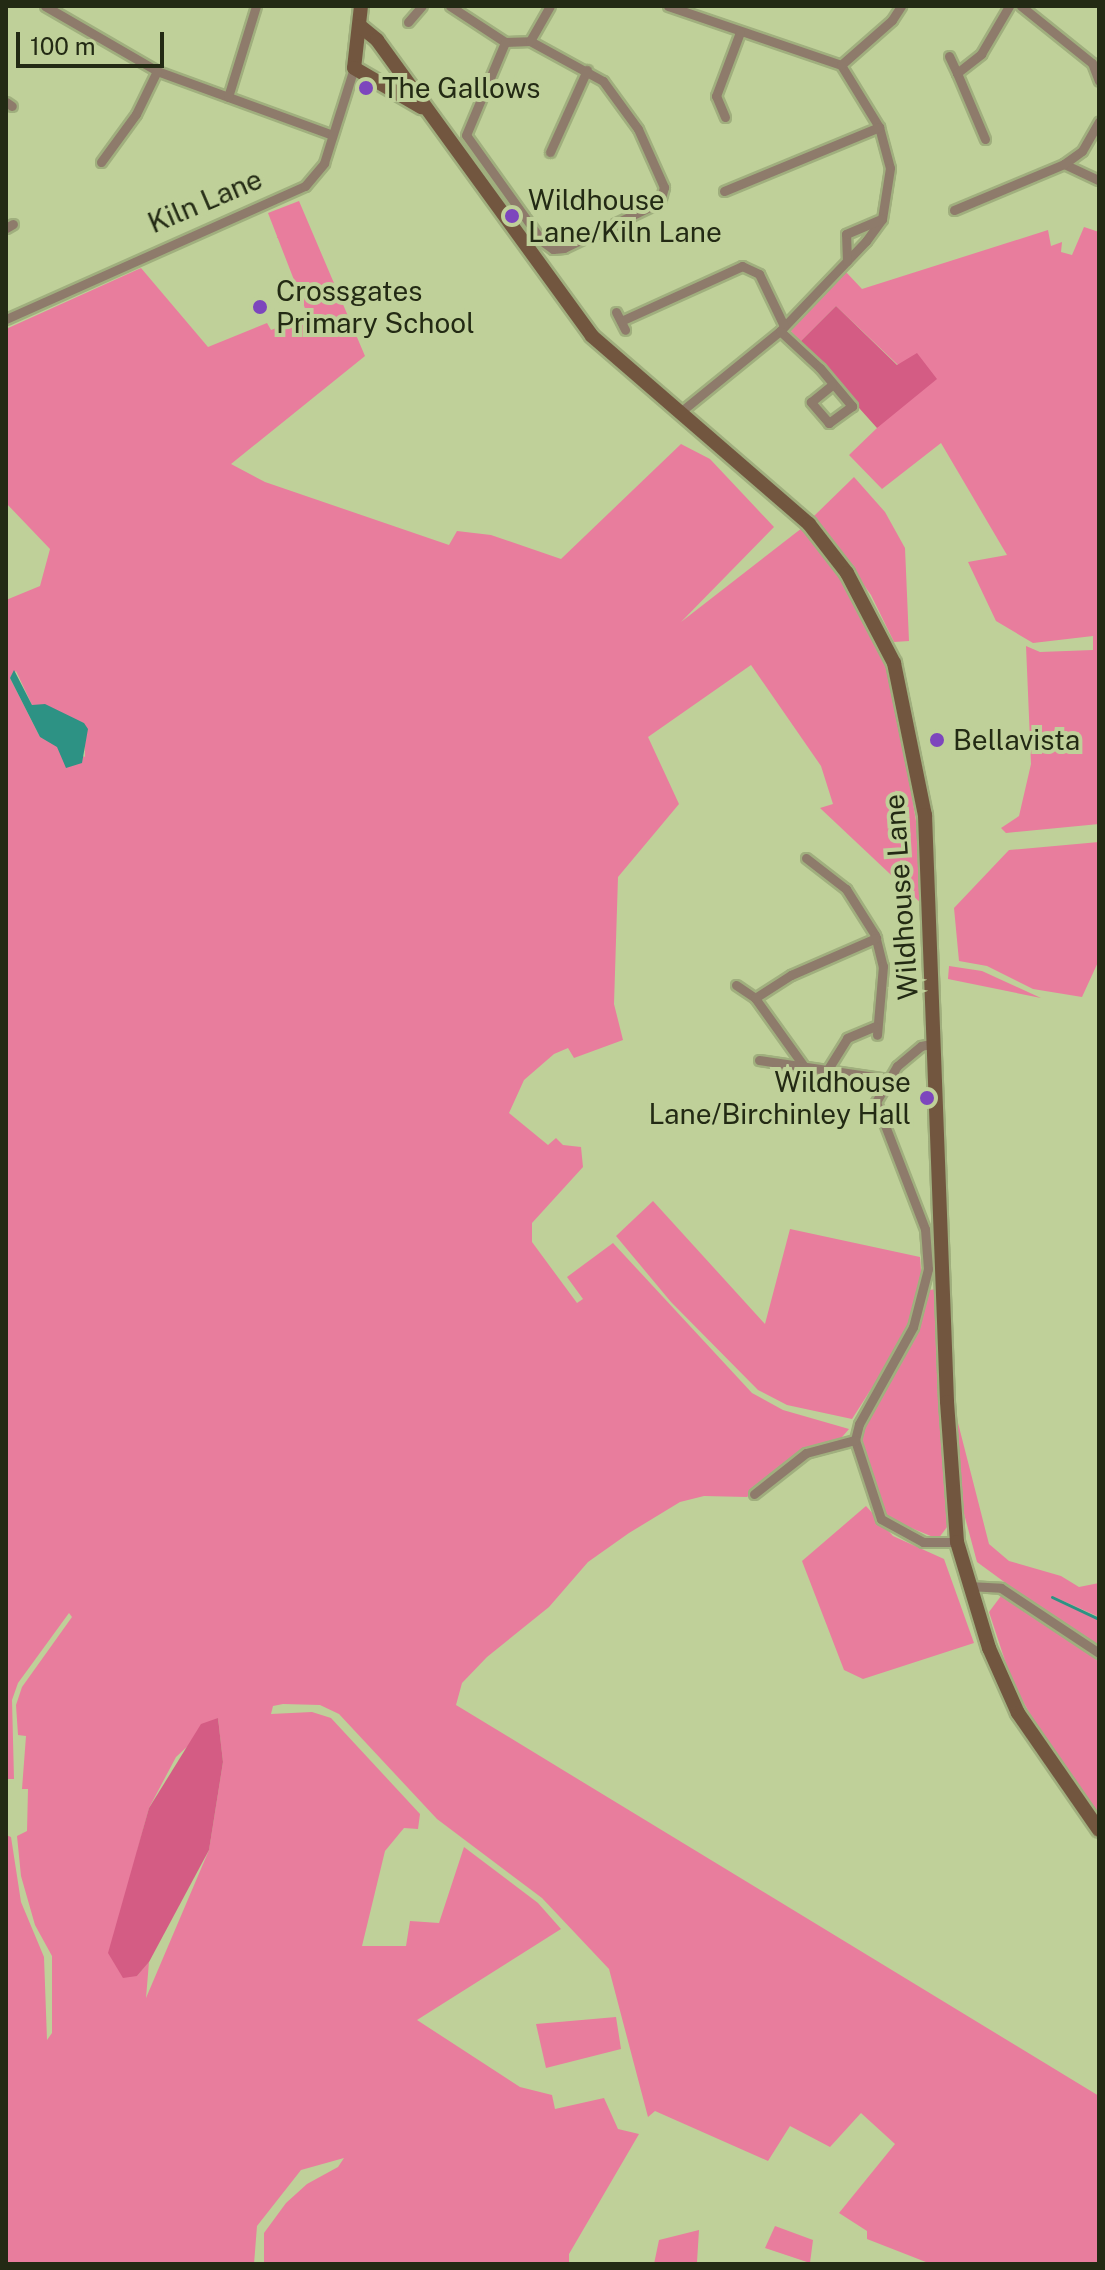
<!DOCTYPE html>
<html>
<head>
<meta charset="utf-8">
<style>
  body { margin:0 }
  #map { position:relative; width:1105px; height:2270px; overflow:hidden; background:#bfd099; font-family:"Public Sans",sans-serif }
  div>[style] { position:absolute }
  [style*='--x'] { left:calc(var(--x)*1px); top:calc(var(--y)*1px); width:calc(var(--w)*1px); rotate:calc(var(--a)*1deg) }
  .green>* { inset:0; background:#e87d9d }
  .forest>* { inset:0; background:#d45c84 }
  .water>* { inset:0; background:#2d9284 }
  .stream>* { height:3px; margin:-1.5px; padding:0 1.5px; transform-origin:1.5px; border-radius:1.5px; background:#2d9284 }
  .roads { filter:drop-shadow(2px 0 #a0af7e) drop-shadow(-2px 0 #a0af7e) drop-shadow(0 2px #a0af7e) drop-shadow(0 -2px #a0af7e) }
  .street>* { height:9px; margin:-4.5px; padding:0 4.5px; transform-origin:4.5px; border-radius:4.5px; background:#8e7b6b }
  .secondary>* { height:14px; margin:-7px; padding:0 7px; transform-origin:7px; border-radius:7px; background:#72563f }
  .dots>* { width:22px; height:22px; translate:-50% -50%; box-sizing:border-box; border:4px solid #bfd099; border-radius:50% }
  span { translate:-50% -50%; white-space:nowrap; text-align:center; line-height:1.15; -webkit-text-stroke:8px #bfd099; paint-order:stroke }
  .poi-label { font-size:28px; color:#232a14 }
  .left { translate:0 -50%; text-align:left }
  .right { translate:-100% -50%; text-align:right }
  .street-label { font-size:28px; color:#232a14 }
  .frame { position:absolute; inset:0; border:8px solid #232a14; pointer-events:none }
  .scale { position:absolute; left:16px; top:32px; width:148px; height:36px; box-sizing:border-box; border:4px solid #232a14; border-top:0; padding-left:10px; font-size:24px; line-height:28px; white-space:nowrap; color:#232a14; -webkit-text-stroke:6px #bfd099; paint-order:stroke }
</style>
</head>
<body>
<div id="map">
  <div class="green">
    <div style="clip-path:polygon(evenodd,299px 201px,365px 356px,231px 464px,265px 482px,449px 545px,457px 531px,491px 535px,561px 559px,681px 444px,710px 459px,774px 527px,681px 622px,802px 528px,840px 575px,882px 653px,895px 695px,918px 833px,924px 906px,820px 808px,833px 804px,821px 766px,751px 665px,648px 737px,679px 804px,618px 877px,614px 1004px,623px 1040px,574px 1058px,568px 1048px,554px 1054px,524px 1080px,509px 1113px,548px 1145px,556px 1138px,563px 1145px,581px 1147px,583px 1167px,532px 1223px,532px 1242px,577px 1303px,583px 1299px,567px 1277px,613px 1243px,752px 1393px,783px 1410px,849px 1429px,836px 1444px,804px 1449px,747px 1497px,704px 1496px,680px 1502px,629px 1533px,588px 1562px,549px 1607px,487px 1657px,462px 1683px,456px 1705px,1099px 2096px,1099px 2264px,931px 2264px,867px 2239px,867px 2231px,839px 2213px,895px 2144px,861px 2113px,830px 2147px,790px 2126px,768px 2161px,655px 2111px,648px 2117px,609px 1969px,542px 1898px,437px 1819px,339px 1714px,320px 1705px,283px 1704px,273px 1706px,271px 1714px,312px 1712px,331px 1718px,420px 1814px,418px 1829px,404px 1828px,385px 1851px,362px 1946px,406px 1946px,410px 1921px,439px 1923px,464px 1847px,538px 1903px,561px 1929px,417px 2020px,520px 2087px,552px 2095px,555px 2109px,604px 2098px,618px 2129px,639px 2134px,569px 2254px,569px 2264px,264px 2264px,264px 2233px,286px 2203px,307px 2184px,338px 2167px,344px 2158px,301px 2170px,257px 2226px,254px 2264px,6px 2264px,6px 1835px,11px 1837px,21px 1902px,44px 1957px,47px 2040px,52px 2033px,52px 1956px,35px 1925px,21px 1876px,17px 1836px,27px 1831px,28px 1789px,22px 1789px,26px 1736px,18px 1735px,16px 1705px,22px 1687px,72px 1617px,69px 1613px,18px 1683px,12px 1700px,14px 1779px,6px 1779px,6px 600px,40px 586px,50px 549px,6px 503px,6px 329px,141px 268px,208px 347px,267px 323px,271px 330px,308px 316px,268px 213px,299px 201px,16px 671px,32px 705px,84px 723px,85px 757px,40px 737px,10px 678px,16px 671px,299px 201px,218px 1718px,223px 1762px,209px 1850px,146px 1998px,149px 1962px,137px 1976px,137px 1852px,149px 1808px,176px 1757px,218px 1718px)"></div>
    <div style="clip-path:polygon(1084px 227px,1099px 232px,1099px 824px,1006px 833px,1001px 828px,1019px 816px,1031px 764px,1026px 646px,1040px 652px,1093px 650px,1093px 636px,1033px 643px,996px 621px,968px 562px,1007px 555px,941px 443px,882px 489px,849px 455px,877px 428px,903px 364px,898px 365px,836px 306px,800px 342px,790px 330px,846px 272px,862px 289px,1048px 230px,1051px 246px,1062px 242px,1061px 252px,1072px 255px)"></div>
    <div style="clip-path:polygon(854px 477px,885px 512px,905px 548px,909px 641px,894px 642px,871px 595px,814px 516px)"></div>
    <div style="clip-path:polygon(1099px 842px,1099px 960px,1082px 997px,1033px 989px,987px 966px,959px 961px,954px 908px,1009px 850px)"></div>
    <div style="clip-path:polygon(949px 966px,982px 971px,1041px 998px,948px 979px)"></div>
    <div style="clip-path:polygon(653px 1201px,765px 1324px,790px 1229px,920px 1257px,922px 1283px,907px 1333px,852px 1419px,787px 1405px,758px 1390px,671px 1302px,616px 1236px)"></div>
    <div style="clip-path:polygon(937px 1289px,947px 1527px,938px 1539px,887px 1518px,861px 1447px,862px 1432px,917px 1327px,929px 1290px)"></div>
    <div style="clip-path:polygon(957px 1419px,989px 1544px,1009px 1561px,1061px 1576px,1079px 1587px,1099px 1583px,1099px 1617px,1050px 1595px,1099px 1620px,1099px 1651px,977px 1562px,963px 1510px)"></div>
    <div style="clip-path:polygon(866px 1506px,893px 1536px,944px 1559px,974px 1643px,863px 1679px,844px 1670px,802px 1561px)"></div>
    <div style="clip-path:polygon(1001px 1596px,1060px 1630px,1099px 1662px,1099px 1814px,1038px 1729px,1011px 1679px,989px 1612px)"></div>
    <div style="clip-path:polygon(616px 2017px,621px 2049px,546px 2068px,536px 2024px)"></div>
    <div style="clip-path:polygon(775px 2226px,813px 2240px,810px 2263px,765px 2248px)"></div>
    <div style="clip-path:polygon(699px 2230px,697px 2262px,654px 2264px,659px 2240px)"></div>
  </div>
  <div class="forest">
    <div style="clip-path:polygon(836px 306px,897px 365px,917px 353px,937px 379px,877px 428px,800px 342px)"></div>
    <div style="clip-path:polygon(218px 1718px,223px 1762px,209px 1850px,149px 1962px,137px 1976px,123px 1978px,108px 1953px,149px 1808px,201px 1724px)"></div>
  </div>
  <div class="water">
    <div style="clip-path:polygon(14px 670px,32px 705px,45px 704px,84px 723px,88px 729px,82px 763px,66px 768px,57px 747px,40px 737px,10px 678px)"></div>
  </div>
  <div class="stream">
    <div style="--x:1052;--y:1597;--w:52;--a:25.1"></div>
  </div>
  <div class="roads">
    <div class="street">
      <div style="--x:45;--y:6;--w:129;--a:30.1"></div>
      <div style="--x:157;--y:71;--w:184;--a:20"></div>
      <div style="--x:450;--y:6;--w:66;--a:33.2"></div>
      <div style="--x:505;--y:42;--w:25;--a:-2"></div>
      <div style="--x:530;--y:41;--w:83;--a:28.7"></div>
      <div style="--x:603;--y:81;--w:59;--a:53.9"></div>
      <div style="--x:638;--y:129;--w:64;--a:65.9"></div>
      <div style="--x:664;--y:187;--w:16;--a:105"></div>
      <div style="--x:660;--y:202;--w:106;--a:154.4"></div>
      <div style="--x:564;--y:248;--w:11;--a:175"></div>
      <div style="--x:553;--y:249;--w:14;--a:-144"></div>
      <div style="--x:542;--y:241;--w:130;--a:-125.6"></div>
      <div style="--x:466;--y:135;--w:101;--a:-67.2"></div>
      <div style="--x:668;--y:6;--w:183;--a:18.8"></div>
      <div style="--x:841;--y:65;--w:73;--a:58.5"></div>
      <div style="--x:879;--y:127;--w:42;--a:75"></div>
      <div style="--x:890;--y:168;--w:52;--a:98.9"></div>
      <div style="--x:882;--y:219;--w:27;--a:126"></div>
      <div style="--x:866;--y:241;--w:124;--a:133.7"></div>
      <div style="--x:780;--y:331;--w:130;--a:140.9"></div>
      <div style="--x:1021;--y:6;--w:91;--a:38.8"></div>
      <div style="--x:1092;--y:63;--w:19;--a:69"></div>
      <div style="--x:408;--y:22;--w:21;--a:-49"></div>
      <div style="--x:530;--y:41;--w:40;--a:-60.3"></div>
      <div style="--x:949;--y:56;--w:19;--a:65"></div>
      <div style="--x:841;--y:65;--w:68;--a:-41.4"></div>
      <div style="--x:892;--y:20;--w:17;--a:-57"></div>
      <div style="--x:228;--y:97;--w:95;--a:-72.9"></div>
      <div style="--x:6;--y:102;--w:7;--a:34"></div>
      <div style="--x:725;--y:117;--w:23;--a:-113"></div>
      <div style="--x:716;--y:96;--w:68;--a:-69.4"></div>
      <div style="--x:985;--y:139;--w:72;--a:-113"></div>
      <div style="--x:957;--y:73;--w:31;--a:-38"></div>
      <div style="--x:981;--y:54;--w:56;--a:-59.7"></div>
      <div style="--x:550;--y:152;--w:90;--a:-65.7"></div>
      <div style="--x:101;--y:162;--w:59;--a:-53.9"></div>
      <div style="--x:136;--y:114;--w:48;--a:-64"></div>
      <div style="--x:1064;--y:164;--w:38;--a:25"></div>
      <div style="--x:724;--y:191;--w:168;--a:-22.4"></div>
      <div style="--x:954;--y:210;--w:119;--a:-22.7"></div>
      <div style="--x:1064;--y:164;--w:22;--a:-36"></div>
      <div style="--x:1082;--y:151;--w:34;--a:-60"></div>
      <div style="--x:6;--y:228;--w:8;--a:-30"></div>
      <div style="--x:847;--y:261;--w:27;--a:-92"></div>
      <div style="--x:846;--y:234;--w:39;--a:-23"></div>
      <div style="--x:616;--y:312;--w:20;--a:63"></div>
      <div style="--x:6;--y:319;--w:327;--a:-24"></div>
      <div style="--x:305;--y:186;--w:30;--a:-50"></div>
      <div style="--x:324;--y:163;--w:100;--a:-72.5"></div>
      <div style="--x:621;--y:321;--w:133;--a:-24.4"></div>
      <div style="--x:742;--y:266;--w:19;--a:25"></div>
      <div style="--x:759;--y:274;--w:58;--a:64.3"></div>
      <div style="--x:780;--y:331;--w:54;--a:42.8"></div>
      <div style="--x:820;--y:368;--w:50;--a:49.9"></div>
      <div style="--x:852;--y:406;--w:29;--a:144"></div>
      <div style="--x:829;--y:423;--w:28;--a:-131"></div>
      <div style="--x:811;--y:402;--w:27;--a:-39"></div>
      <div style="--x:806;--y:858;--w:51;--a:37.8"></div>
      <div style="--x:846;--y:889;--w:54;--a:57.8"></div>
      <div style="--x:875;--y:935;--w:32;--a:76"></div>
      <div style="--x:883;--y:966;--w:69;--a:95"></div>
      <div style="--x:736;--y:985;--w:23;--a:34"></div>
      <div style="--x:755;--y:998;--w:82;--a:54.4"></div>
      <div style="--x:755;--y:998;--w:43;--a:-32.6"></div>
      <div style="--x:791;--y:975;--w:93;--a:-23.5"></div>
      <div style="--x:935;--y:1043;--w:14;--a:168"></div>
      <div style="--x:921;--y:1046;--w:31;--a:140"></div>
      <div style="--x:897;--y:1066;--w:42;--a:120.3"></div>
      <div style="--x:876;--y:1102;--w:136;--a:68.9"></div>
      <div style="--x:925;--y:1229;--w:40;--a:85.7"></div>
      <div style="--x:928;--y:1269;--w:60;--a:104.5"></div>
      <div style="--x:913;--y:1327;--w:111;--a:119.1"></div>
      <div style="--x:859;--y:1424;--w:16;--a:104"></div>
      <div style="--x:855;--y:1440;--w:83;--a:71.8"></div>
      <div style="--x:881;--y:1519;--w:48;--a:28.7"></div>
      <div style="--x:923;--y:1542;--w:34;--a:0"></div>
      <div style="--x:759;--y:1060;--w:130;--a:8.4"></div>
      <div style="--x:828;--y:1069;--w:36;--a:-58"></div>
      <div style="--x:847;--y:1038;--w:30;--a:-23"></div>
      <div style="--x:754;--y:1494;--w:66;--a:-38.3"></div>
      <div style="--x:806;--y:1453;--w:51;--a:-14.9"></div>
      <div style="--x:968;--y:1586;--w:33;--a:3"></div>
      <div style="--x:1001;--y:1588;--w:118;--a:33.6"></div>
    </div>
    <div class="secondary">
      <div style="--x:361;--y:6;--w:62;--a:96.4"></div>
      <div style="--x:354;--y:68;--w:78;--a:30.2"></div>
      <div style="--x:360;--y:26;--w:22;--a:39"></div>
      <div style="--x:377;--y:40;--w:366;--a:54"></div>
      <div style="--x:592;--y:336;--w:287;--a:40.9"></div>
      <div style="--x:809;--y:524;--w:62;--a:52.2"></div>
      <div style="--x:847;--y:573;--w:102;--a:62.4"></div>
      <div style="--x:894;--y:663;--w:155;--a:78.5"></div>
      <div style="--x:925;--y:815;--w:587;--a:87.85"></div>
      <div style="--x:947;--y:1402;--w:140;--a:85.9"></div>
      <div style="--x:957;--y:1542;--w:111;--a:73.2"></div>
      <div style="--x:989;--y:1648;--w:71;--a:66"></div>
      <div style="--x:1018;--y:1713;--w:142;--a:55.3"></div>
    </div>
  </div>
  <div class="dots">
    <div style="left:366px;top:88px;background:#7d46bd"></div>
    <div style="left:512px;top:216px;background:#7d46bd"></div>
    <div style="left:260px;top:307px;background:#7d46bd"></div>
    <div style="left:937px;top:740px;background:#7d46bd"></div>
    <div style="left:927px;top:1098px;background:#7d46bd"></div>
  </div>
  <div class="poi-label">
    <span class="left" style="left:382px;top:88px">The Gallows</span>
    <span class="left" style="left:528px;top:216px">Wildhouse<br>Lane/Kiln Lane</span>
    <span class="left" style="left:276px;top:307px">Crossgates<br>Primary School</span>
    <span class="left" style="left:953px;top:740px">Bellavista</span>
    <span class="right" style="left:911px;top:1098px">Wildhouse<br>Lane/Birchinley Hall</span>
  </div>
  <div class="street-label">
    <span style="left:205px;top:201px;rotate:-23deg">Kiln Lane</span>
    <span style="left:901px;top:897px;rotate:-94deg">Wildhouse Lane</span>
  </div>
  <div class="frame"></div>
  <div class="scale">100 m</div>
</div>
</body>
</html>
